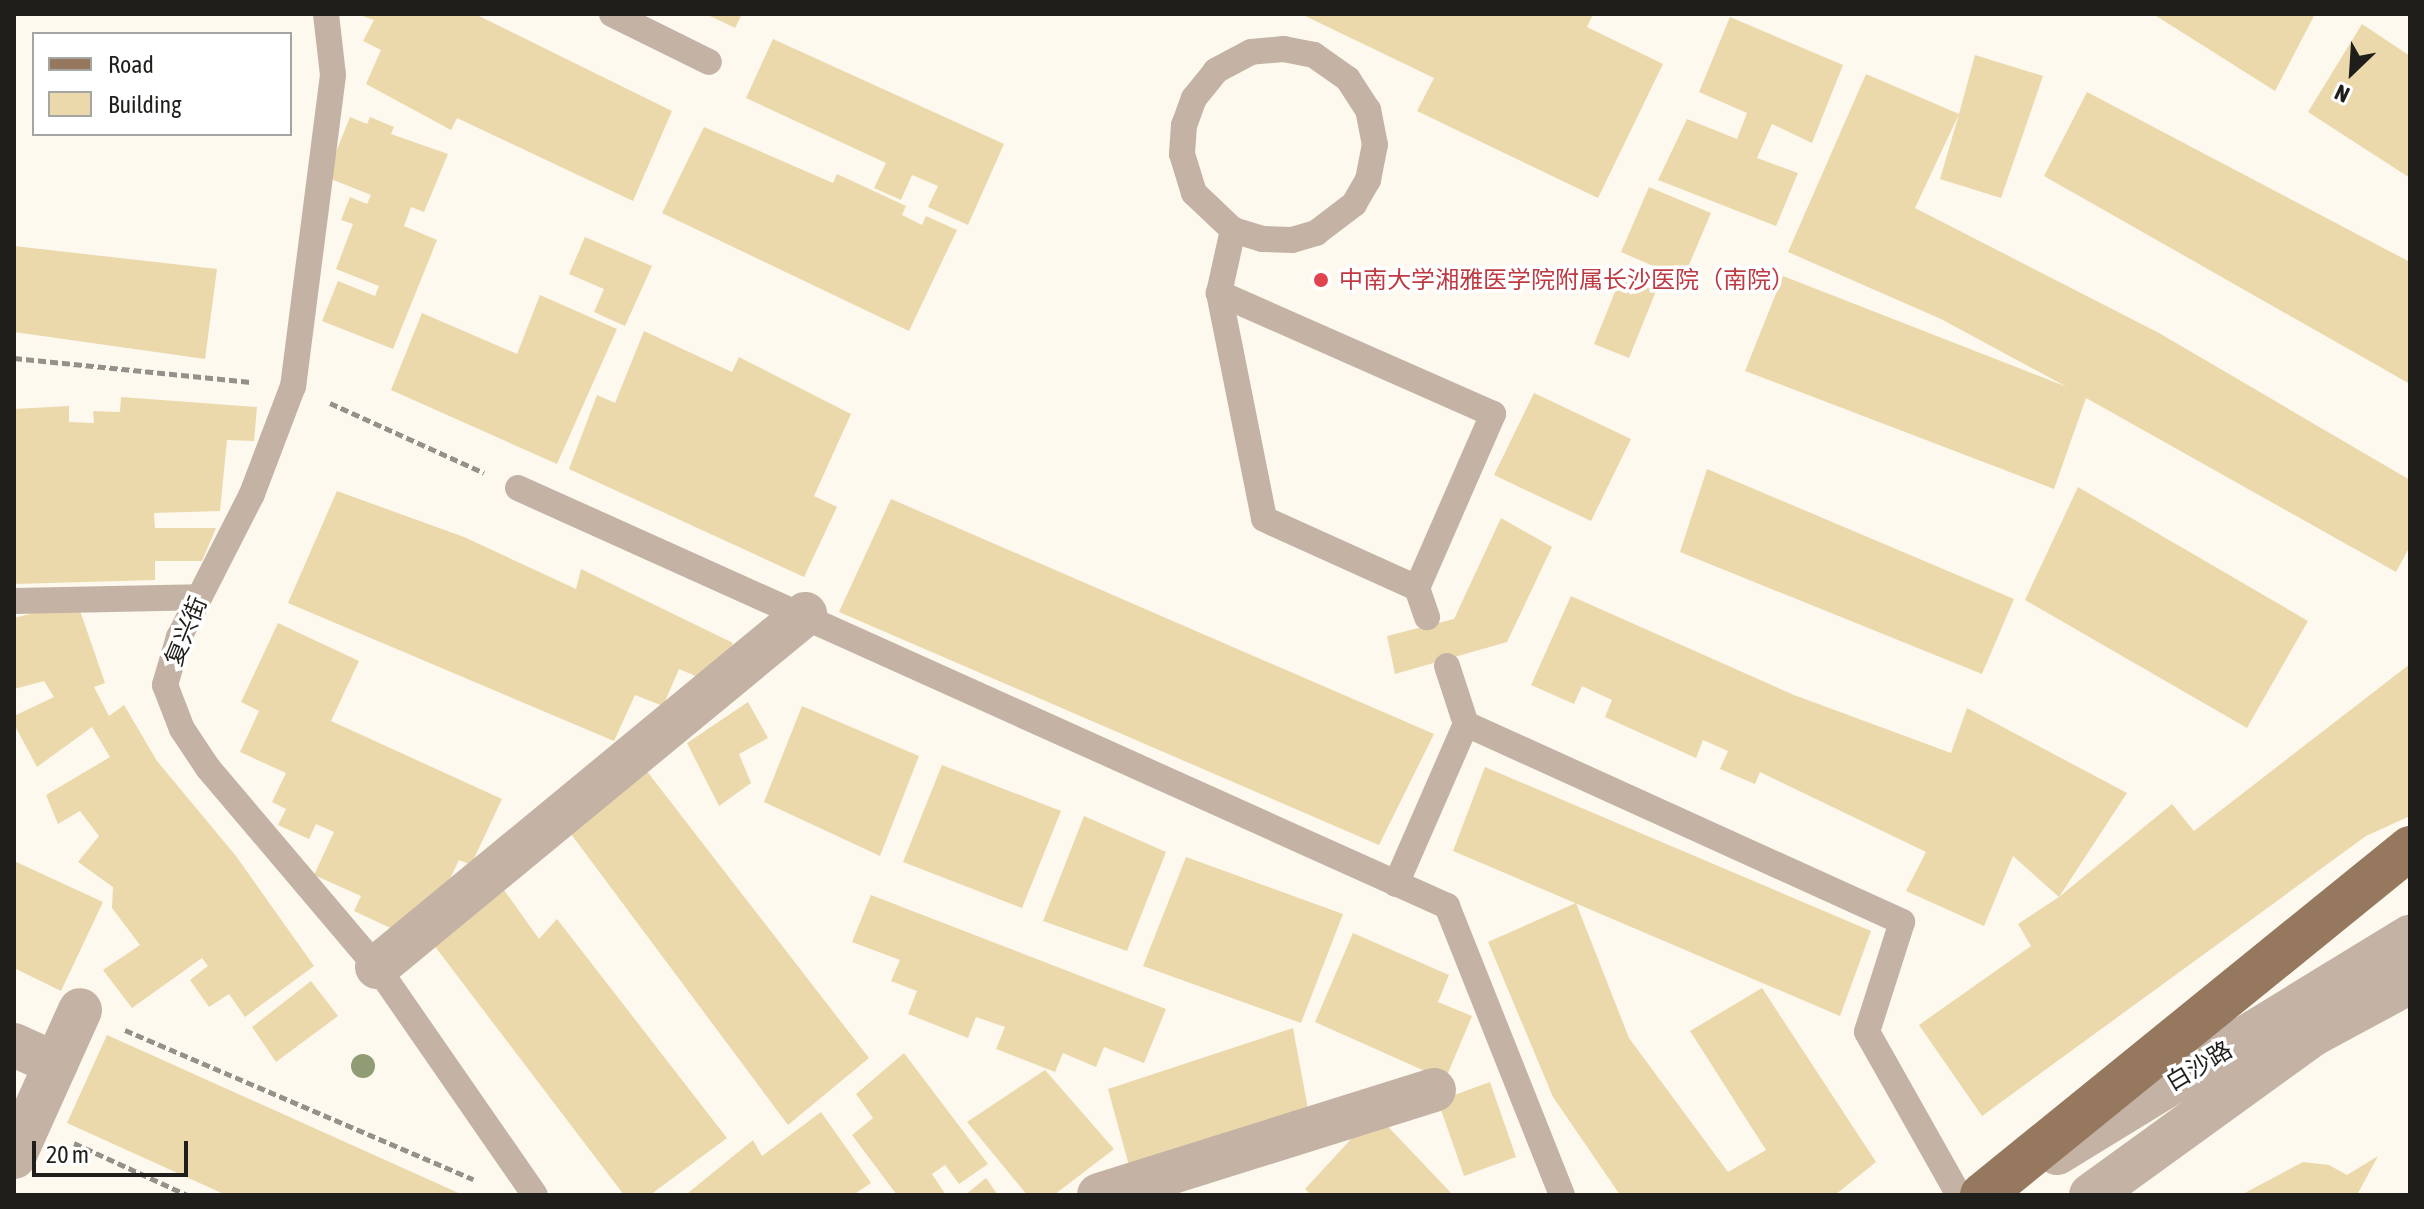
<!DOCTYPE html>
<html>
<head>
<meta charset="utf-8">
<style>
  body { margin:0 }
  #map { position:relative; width:2424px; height:1209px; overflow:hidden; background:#fdf9ef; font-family:"Asap Condensed","Noto Sans SC",sans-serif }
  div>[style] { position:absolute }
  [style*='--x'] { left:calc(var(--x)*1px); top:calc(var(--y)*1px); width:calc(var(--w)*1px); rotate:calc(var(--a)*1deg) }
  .building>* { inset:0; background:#ebd9ac }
  .path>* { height:5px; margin-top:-2.5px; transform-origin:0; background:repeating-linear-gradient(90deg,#94918b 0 8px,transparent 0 12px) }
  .service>* { height:26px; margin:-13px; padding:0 13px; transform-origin:13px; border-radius:13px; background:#c4b3a5 }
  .minor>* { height:44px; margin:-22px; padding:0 22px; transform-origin:22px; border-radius:22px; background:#c4b3a5 }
  .tertiary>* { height:44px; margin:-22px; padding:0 22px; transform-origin:22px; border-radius:22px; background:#c4b3a5 }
  .primary>* { height:44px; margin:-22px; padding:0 22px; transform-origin:22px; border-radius:22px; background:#96785f }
  .trees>* { width:24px; height:24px; margin:-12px; border-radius:50%; background:#909c74 }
  .dots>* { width:22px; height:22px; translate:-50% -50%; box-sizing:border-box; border:4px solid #fff; border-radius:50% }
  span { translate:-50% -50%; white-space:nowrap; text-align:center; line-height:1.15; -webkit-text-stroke:7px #fff; paint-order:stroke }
  .health-label { font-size:24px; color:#be3a42 }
  .left { translate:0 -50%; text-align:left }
  .street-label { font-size:24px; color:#1f1e1b }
  .frame { position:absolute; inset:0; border:16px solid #1f1e1b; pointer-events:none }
  .legend { position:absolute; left:32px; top:32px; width:260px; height:104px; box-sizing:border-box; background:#fff; border:2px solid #a5a5a4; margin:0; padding:10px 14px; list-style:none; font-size:24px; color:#1f1e1b }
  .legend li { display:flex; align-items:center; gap:16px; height:40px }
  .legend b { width:40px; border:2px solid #a5a5a4 }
  .north { position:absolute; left:2312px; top:32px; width:80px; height:80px; -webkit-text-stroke:6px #fff; paint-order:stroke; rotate:205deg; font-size:22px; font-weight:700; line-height:32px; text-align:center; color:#1f1e1b }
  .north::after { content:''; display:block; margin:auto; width:28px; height:36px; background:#1f1e1b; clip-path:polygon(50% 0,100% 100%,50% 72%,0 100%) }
  .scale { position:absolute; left:32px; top:1141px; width:156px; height:36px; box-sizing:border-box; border:4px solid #1f1e1b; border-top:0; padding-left:10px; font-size:24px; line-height:28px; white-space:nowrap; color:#1f1e1b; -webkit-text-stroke:6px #fff; paint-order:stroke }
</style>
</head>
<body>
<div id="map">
  <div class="building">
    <div style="clip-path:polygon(357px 14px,475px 14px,672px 111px,633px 201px,457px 118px,451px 130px,366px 84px,381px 50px,363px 41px,374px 20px)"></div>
    <div style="clip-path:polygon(706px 14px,742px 14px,735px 28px)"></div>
    <div style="clip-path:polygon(1301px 14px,1593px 14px,1587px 27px,1663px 64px,1598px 198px,1417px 111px,1434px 78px)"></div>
    <div style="clip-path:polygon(2153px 14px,2315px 14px,2275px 91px)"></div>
    <div style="clip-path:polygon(1730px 17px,1843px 65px,1812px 143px,1772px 124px,1757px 158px,1798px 173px,1776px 226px,1658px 180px,1687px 119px,1737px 139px,1747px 113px,1699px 92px)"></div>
    <div style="clip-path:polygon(2362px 24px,2410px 56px,2410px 178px,2308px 112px)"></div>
    <div style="clip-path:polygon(773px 39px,1004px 144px,968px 225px,928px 207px,938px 186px,912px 175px,901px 200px,874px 188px,886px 163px,746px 98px)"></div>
    <div style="clip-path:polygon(1975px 55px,2043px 76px,2001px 198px,1940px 179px,1959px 114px,1915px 208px,2159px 333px,2410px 480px,2410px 546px,2396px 572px,2086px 398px,2054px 489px,1745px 371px,1783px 276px,2067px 387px,1941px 319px,1788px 252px,1866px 74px,1959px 114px)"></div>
    <div style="clip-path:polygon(2087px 92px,2410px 262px,2410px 384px,2044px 176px)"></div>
    <div style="clip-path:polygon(350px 117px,367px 124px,370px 117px,394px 127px,391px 134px,448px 154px,424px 212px,411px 207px,404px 226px,437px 240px,393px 349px,322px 321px,338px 281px,375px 296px,379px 286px,336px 269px,353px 224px,341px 220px,350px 197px,367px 204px,371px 195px,326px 177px)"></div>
    <div style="clip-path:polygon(704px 127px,833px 183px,837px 174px,906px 206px,902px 215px,922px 225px,926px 216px,957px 230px,909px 331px,662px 213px)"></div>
    <div style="clip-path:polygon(1649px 187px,1711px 213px,1683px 279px,1621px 252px)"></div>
    <div style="clip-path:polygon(585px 237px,652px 266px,625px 326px,594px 312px,604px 289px,569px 274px)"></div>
    <div style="clip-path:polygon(14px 246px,217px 269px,205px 359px,14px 332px)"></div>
    <div style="clip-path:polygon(1621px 277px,1656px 291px,1629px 358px,1594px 344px)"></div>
    <div style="clip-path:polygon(540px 295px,617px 329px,557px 464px,391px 390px,422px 313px,517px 354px)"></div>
    <div style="clip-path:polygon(644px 331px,732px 372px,739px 357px,851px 414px,814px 496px,837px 507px,804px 577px,569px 469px,597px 395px,615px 403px)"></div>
    <div style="clip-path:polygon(1534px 393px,1631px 439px,1591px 521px,1494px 475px)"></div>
    <div style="clip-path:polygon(121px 397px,257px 407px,254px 441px,227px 440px,220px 511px,154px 513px,155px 528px,216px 528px,202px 561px,155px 561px,155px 580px,14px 584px,14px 409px,69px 406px,69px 422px,94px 423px,93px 411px,120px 412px)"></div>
    <div style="clip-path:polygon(1707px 469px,2014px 599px,1982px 674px,1680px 552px)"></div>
    <div style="clip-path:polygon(2078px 487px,2308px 621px,2247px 728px,2025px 600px)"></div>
    <div style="clip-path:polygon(337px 491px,464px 537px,576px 589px,581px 569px,733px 643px,710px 682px,679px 669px,663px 706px,635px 695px,614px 741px,288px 603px)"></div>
    <div style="clip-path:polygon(891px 499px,1434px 734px,1379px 845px,839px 612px)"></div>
    <div style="clip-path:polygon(1501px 518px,1552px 547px,1507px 642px,1395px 674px,1387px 636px,1454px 619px)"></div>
    <div style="clip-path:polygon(1571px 596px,1794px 695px,1951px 753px,1967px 708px,2127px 793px,2059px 897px,2172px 804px,2194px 831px,2410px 664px,2410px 816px,2366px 836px,1982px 1116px,1919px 1025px,2031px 946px,2018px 924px,2059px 897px,2013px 856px,1984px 926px,1906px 891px,1926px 852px,1760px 772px,1755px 784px,1720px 769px,1728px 751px,1703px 740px,1696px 758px,1605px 717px,1612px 700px,1582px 686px,1574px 704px,1531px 685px)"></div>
    <div style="clip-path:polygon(77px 602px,105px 683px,94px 687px,109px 716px,124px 705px,157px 761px,236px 856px,314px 966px,245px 1017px,229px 994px,209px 1007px,190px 980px,208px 966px,202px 958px,132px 1008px,103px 970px,140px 945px,112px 908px,113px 887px,78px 862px,99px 836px,80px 811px,58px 824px,46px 795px,110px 757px,92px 727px,37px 767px,14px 724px,14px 716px,54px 697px,44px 681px,14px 689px,14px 618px)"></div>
    <div style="clip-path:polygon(278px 623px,359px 661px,331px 721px,502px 799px,471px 865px,459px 860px,439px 902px,399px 932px,354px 911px,361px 896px,314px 875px,334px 832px,316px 824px,309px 839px,278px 825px,286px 809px,272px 802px,286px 773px,240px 752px,259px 711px,241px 702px)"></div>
    <div style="clip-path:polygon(748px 702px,768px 738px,739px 754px,751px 783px,719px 806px,687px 743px)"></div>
    <div style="clip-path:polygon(802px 706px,919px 756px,880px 856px,764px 802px)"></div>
    <div style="clip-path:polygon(639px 761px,869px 1058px,788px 1125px,568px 830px)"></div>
    <div style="clip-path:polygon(942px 765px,1061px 811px,1022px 908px,903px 862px)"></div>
    <div style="clip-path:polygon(1485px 767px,1871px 931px,1840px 1016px,1453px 851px)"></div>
    <div style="clip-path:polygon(1084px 816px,1166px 852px,1127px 951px,1043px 921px)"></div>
    <div style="clip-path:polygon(1186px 857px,1343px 914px,1301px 1023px,1143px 966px)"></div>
    <div style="clip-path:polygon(14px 861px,103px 902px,61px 991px,14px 968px)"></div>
    <div style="clip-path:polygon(499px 883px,539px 939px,557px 919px,727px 1138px,650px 1195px,624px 1195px,430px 940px)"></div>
    <div style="clip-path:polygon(871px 895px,1166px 1009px,1144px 1063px,1104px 1047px,1096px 1067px,1063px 1053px,1055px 1072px,996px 1049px,1005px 1027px,976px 1017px,968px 1038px,908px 1014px,917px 991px,891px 981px,900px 960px,852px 942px)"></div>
    <div style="clip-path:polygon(1576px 903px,1629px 1038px,1728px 1172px,1766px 1150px,1690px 1031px,1762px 988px,1876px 1162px,1835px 1195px,1620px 1195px,1553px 1097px,1488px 942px)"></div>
    <div style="clip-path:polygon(1353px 933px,1449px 975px,1438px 1002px,1472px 1016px,1445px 1080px,1315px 1022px)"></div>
    <div style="clip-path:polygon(311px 981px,338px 1016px,276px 1062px,252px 1027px)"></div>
    <div style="clip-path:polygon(1293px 1028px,1310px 1120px,1131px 1173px,1108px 1089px)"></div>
    <div style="clip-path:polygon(107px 1035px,463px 1195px,226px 1195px,67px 1123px)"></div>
    <div style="clip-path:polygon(904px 1053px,988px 1164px,959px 1184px,945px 1165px,932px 1174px,946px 1195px,897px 1195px,852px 1135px,873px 1118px,856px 1094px)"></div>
    <div style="clip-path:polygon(1045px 1070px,1114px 1149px,1054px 1195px,1027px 1195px,967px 1122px)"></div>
    <div style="clip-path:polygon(1490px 1082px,1516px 1157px,1464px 1176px,1438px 1101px)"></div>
    <div style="clip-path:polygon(821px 1112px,871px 1183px,853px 1195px,688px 1193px,753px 1140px,762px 1156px)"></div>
    <div style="clip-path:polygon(1375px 1113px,1453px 1195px,1311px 1195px,1305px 1189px)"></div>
    <div style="clip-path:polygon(2378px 1156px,2357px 1195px,2241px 1195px,2303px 1162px,2329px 1165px,2347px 1175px)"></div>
    <div style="clip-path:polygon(986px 1178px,998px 1195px,965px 1195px)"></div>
  </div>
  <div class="path">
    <div style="--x:14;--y:358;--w:238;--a:5.8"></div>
    <div style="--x:330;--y:403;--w:169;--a:24.4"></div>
    <div style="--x:125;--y:1030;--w:379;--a:23.2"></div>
    <div style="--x:74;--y:1143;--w:124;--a:24.7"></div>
  </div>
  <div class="service">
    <div style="--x:326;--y:14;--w:61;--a:83.5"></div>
    <div style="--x:333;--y:75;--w:314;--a:97.3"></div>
    <div style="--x:293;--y:386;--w:116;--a:110.8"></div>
    <div style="--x:252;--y:494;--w:161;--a:117"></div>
    <div style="--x:179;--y:637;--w:50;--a:106.3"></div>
    <div style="--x:165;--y:685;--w:47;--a:68.9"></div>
    <div style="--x:182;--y:729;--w:47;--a:56.3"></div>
    <div style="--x:208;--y:768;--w:261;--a:49.7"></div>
    <div style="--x:377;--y:967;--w:277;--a:55.3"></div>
    <div style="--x:612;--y:14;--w:108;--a:26.3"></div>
    <div style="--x:1219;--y:293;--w:65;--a:-77.5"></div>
    <div style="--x:1233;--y:230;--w:30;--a:17"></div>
    <div style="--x:1262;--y:239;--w:30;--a:2"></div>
    <div style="--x:1292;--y:240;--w:25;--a:-16"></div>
    <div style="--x:1316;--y:233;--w:48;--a:-37.3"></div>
    <div style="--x:1354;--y:204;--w:28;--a:-60"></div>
    <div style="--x:1368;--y:180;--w:36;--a:-79"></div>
    <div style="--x:1375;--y:145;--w:36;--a:-101"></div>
    <div style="--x:1368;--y:110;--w:37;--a:-123"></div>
    <div style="--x:1348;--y:79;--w:42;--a:-144.8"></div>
    <div style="--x:1314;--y:55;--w:31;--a:-169"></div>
    <div style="--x:1284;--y:49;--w:33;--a:175"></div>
    <div style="--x:1251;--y:52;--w:40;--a:152"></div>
    <div style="--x:1216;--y:71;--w:35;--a:129"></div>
    <div style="--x:1194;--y:98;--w:29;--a:110"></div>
    <div style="--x:1184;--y:125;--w:29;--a:94"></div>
    <div style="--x:1182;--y:154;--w:41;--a:72.9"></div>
    <div style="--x:1194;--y:193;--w:54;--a:43.5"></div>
    <div style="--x:518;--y:488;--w:1019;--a:24.23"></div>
    <div style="--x:1447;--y:906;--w:311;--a:68.3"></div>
    <div style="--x:1417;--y:588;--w:190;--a:-66.4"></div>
    <div style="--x:1493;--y:414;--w:300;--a:-156.2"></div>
    <div style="--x:1219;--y:293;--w:230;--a:78.7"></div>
    <div style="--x:1264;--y:519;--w:168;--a:24.3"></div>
    <div style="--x:1417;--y:588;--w:31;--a:71"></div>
    <div style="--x:14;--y:601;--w:184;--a:-1.2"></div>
    <div style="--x:1447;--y:666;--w:61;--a:71.9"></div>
    <div style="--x:1396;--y:884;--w:175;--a:-66.4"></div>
    <div style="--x:1466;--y:724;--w:479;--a:24.4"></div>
    <div style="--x:1902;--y:922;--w:115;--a:107.7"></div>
    <div style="--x:1867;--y:1032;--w:187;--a:60.6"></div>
  </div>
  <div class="minor">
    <div style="--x:377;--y:967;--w:555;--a:-39.51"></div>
    <div style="--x:14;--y:1045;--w:46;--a:24.3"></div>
    <div style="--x:14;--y:1157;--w:161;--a:-65.8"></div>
    <div style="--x:1099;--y:1195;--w:351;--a:-17.4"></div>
  </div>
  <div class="tertiary">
    <div style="--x:2057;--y:1153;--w:414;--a:-31.5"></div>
    <div style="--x:2091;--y:1195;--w:273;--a:-35.9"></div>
    <div style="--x:2312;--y:1035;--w:111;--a:-28.4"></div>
  </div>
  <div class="primary">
    <div style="--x:1982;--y:1195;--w:551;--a:-39.03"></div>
  </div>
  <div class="trees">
    <div style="left:363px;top:1066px"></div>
  </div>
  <div class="dots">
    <div style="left:1321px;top:280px;background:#e0444e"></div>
  </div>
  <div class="health-label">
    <span class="left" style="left:1339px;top:280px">中南大学湘雅医学院附属长沙医院（南院）</span>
  </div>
  <div class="street-label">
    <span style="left:186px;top:631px;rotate:-68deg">复兴街</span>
    <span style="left:2199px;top:1066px;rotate:-31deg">白沙路</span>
  </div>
  <div class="frame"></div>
  <ul class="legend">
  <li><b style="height:10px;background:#96785f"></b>Road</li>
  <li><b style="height:22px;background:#ebd9ac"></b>Building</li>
  </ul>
  <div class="north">N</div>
  <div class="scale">20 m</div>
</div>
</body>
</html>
